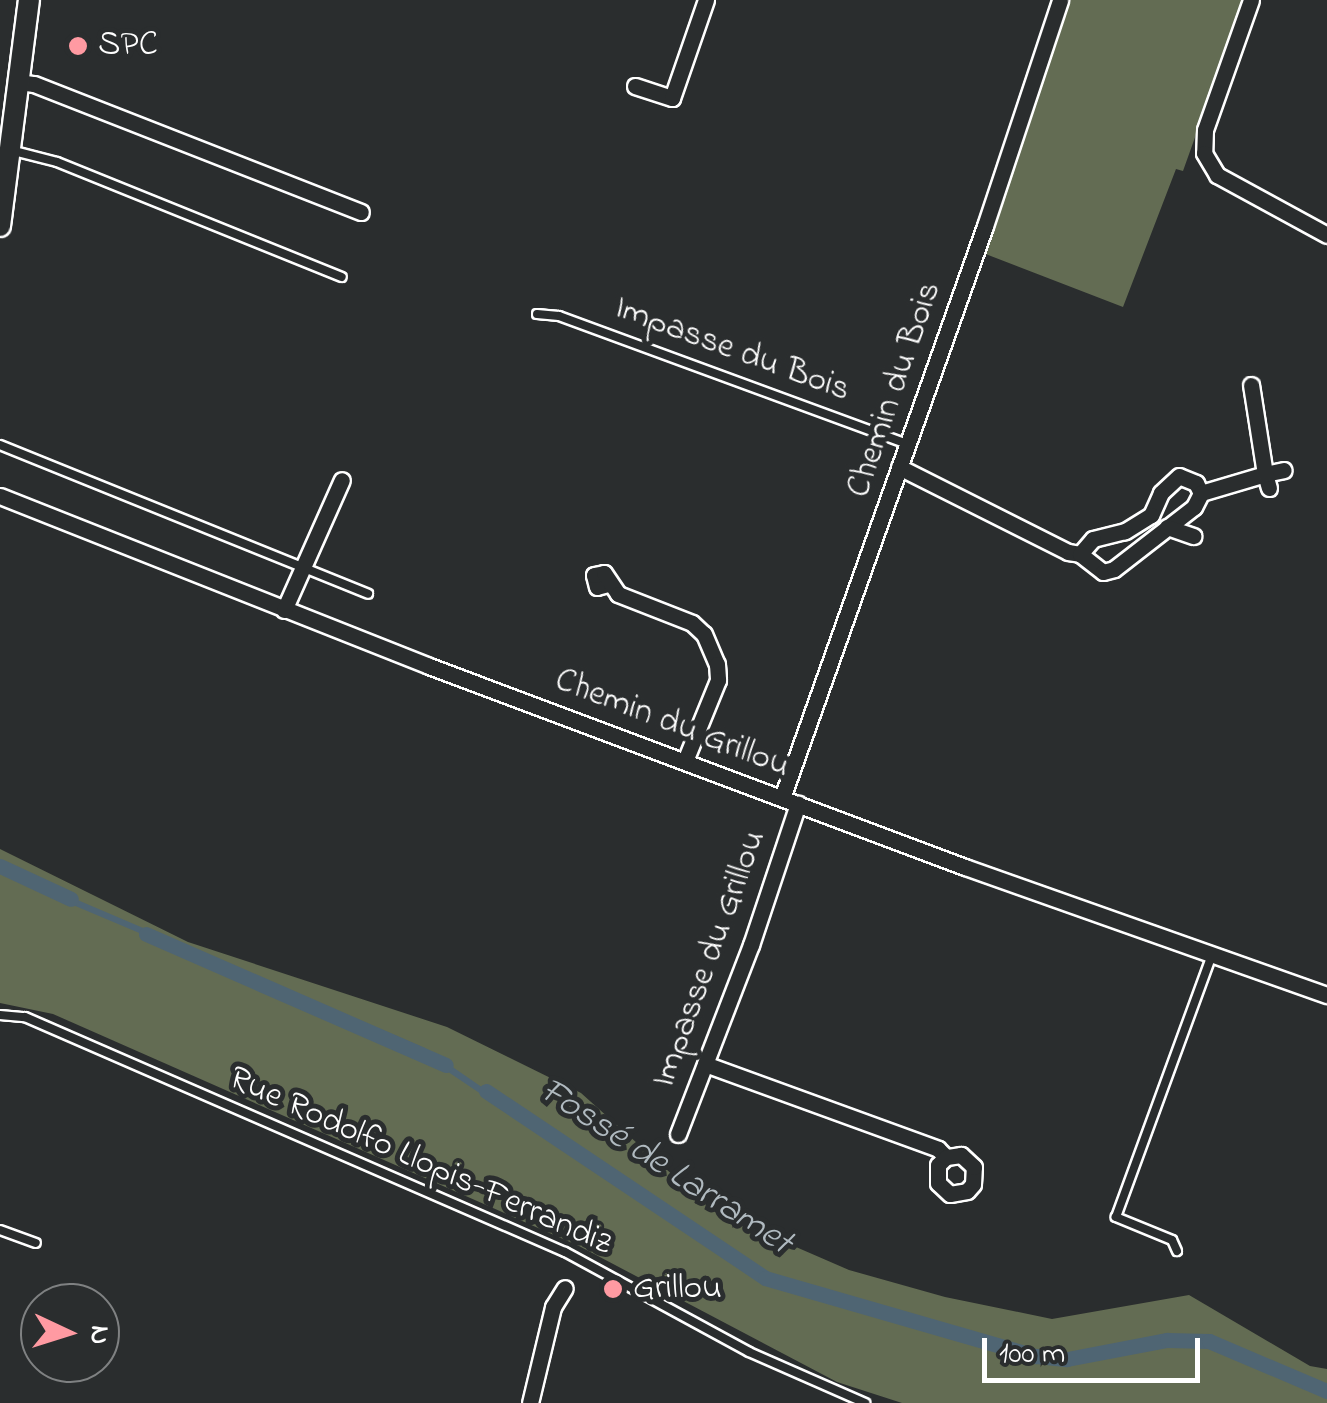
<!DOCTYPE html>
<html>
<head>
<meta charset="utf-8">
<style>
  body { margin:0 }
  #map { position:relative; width:1327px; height:1403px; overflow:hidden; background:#2a2d2e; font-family:"Indie Flower",sans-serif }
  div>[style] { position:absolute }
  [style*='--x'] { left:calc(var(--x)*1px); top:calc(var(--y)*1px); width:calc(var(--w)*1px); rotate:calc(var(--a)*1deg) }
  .green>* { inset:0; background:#636c53 }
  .water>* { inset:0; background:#4f6573 }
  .canal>* { height:15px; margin:-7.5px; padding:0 7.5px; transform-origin:7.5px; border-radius:7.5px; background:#4f6573 }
  .roads { filter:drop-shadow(2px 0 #fff) drop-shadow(-2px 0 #fff) drop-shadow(0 2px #fff) drop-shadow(0 -2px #fff) }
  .service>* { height:8px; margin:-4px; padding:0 4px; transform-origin:4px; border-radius:4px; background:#2a2d2e }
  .minor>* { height:15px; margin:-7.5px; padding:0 7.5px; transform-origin:7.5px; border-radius:7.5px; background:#2a2d2e }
  .secondary>* { height:20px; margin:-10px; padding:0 10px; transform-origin:10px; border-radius:10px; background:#2a2d2e }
  .dots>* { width:28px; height:28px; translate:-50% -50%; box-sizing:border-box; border:5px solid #2a2d2e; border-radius:50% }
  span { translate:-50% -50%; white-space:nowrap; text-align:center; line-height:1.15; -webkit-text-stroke:10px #2a2d2e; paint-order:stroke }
  .poi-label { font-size:35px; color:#fff }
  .left { translate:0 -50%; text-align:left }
  .street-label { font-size:35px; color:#fff }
  .water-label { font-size:38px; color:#b0bac0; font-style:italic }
  .north { position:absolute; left:20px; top:1283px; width:100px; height:100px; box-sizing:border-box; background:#2a2d2e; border:2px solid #7f8182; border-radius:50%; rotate:94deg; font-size:28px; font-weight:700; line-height:40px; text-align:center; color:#fff }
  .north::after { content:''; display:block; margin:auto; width:35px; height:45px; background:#ff9aa2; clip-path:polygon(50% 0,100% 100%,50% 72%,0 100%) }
  .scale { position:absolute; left:982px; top:1338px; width:218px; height:45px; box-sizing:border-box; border:5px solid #fff; border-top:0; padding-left:12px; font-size:30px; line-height:35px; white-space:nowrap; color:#fff; -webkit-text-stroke:8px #2a2d2e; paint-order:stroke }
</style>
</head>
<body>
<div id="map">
  <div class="green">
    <div style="clip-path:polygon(1066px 0,1244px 0,1183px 171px,1176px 169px,1123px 307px,983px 253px)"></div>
    <div style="clip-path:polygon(0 849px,188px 942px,447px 1027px,581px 1093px,713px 1211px,849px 1270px,945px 1297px,1052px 1319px,1189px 1295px,1310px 1366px,1327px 1369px,1327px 1403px,902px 1403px,837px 1382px,579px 1246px,53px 1014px,0 1003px)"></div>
  </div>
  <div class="water">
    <div style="clip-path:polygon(0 867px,425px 1048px,576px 1152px,575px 1157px,414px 1049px,73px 905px,0 872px)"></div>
  </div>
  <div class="canal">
    <div style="--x:0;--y:866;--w:78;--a:24.9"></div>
    <div style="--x:146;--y:934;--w:327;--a:23.6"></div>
    <div style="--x:486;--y:1091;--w:336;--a:33.8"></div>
    <div style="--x:765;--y:1278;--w:282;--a:16.1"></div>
    <div style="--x:1036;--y:1356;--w:31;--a:6"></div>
    <div style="--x:1067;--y:1359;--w:102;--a:-10.8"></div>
    <div style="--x:1167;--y:1340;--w:42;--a:1.4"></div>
    <div style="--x:1209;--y:1341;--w:128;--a:23"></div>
  </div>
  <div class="roads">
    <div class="service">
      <div style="--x:14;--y:151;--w:44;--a:14.3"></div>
      <div style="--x:57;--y:162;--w:307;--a:22"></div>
      <div style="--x:537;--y:314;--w:22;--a:5"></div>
      <div style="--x:559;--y:316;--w:371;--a:20.2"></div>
      <div style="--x:0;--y:445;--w:397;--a:22"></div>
      <div style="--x:0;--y:1015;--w:25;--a:5"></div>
      <div style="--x:25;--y:1017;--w:589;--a:23.52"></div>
      <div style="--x:565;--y:1252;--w:209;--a:28.5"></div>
      <div style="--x:749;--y:1352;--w:127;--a:23.7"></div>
      <div style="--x:0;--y:1230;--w:38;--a:20"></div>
      <div style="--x:1177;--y:1251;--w:12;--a:-114"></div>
      <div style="--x:1172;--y:1240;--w:61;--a:-157.7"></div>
      <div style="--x:1116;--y:1217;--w:280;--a:-69.9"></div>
    </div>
    <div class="minor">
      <div style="--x:1251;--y:0;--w:138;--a:109.5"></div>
      <div style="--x:1205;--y:130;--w:23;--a:92"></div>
      <div style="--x:1204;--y:153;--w:26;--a:59"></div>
      <div style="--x:1217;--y:175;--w:125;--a:28.6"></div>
      <div style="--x:19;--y:82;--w:15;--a:8"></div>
      <div style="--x:34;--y:84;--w:351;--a:21.4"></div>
      <div style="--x:635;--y:86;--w:39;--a:18"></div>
      <div style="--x:672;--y:98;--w:104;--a:-70.9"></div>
      <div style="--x:899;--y:467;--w:189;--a:26.7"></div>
      <div style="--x:1068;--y:552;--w:12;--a:9"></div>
      <div style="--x:1269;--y:488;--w:15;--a:-106"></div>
      <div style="--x:1265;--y:474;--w:19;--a:-12"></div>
      <div style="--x:1201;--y:493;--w:11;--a:-117"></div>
      <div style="--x:1196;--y:483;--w:18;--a:-158"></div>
      <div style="--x:1179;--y:476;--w:25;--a:137"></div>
      <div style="--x:1161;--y:493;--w:24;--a:114"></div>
      <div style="--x:1151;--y:515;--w:31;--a:148"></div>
      <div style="--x:1125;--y:531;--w:33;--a:166"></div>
      <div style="--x:1093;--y:539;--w:20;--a:131"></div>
      <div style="--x:1080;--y:554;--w:29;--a:38"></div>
      <div style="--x:1103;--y:572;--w:11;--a:-15"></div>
      <div style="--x:1114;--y:569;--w:101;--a:-37.8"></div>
      <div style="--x:1194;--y:507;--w:16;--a:-63"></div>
      <div style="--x:1201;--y:493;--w:67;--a:-16.5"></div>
      <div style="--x:1265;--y:474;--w:90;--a:-98.9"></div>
      <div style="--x:0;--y:496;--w:461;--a:21.6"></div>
      <div style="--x:429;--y:666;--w:572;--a:20.56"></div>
      <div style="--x:965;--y:867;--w:384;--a:19.5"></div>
      <div style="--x:1167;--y:527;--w:28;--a:19"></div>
      <div style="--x:608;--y:584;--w:11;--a:165"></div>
      <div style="--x:597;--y:587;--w:12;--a:-104"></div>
      <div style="--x:594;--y:575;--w:10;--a:-11"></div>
      <div style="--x:604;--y:573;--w:25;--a:56"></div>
      <div style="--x:618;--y:594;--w:79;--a:21.4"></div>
      <div style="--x:692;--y:623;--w:16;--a:43"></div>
      <div style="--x:704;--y:634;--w:33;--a:67"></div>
      <div style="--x:717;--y:664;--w:16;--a:86"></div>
      <div style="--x:718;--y:680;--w:87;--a:112.2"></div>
      <div style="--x:284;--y:610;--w:142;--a:-66"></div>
      <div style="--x:782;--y:798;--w:607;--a:-70.46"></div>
      <div style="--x:985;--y:226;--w:238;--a:-71.6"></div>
      <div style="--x:705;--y:1064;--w:248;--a:20"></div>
      <div style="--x:938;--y:1149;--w:11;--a:45"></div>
      <div style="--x:946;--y:1157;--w:11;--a:135"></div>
      <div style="--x:938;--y:1165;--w:18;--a:90"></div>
      <div style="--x:938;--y:1183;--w:16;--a:43"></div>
      <div style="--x:950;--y:1194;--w:17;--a:-10"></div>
      <div style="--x:967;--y:1191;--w:9;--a:-49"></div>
      <div style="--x:973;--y:1184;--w:17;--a:-87"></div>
      <div style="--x:974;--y:1167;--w:18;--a:-137"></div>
      <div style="--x:961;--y:1155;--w:15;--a:172"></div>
      <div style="--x:678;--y:1134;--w:203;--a:-68.9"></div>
      <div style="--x:751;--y:945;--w:149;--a:-71.6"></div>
      <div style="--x:530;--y:1403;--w:99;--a:-76.5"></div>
      <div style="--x:553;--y:1307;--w:22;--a:-58"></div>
    </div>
    <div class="secondary">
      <div style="--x:0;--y:226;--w:228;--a:-82.7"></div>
    </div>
  </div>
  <div class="dots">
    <div style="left:78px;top:46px;background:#ff9aa2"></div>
    <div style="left:613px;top:1289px;background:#ff9aa2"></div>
  </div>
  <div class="poi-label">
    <span class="left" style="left:98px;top:46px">SPC</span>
    <span class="left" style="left:633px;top:1289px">Grillou</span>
  </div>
  <div class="street-label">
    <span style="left:732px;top:350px;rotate:20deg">Impasse du Bois</span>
    <span style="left:895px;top:390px;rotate:-71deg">Chemin du Bois</span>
    <span style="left:672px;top:724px;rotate:21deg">Chemin du Grillou</span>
    <span style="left:710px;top:959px;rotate:-70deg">Impasse du Grillou</span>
    <span style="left:420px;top:1162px;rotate:24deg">Rue Rodolfo Llopis-Ferrandiz</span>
  </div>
  <div class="water-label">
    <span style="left:665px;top:1168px;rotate:33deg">Fossé de Larramet</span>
  </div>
  <div class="north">N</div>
  <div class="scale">100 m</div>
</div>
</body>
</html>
